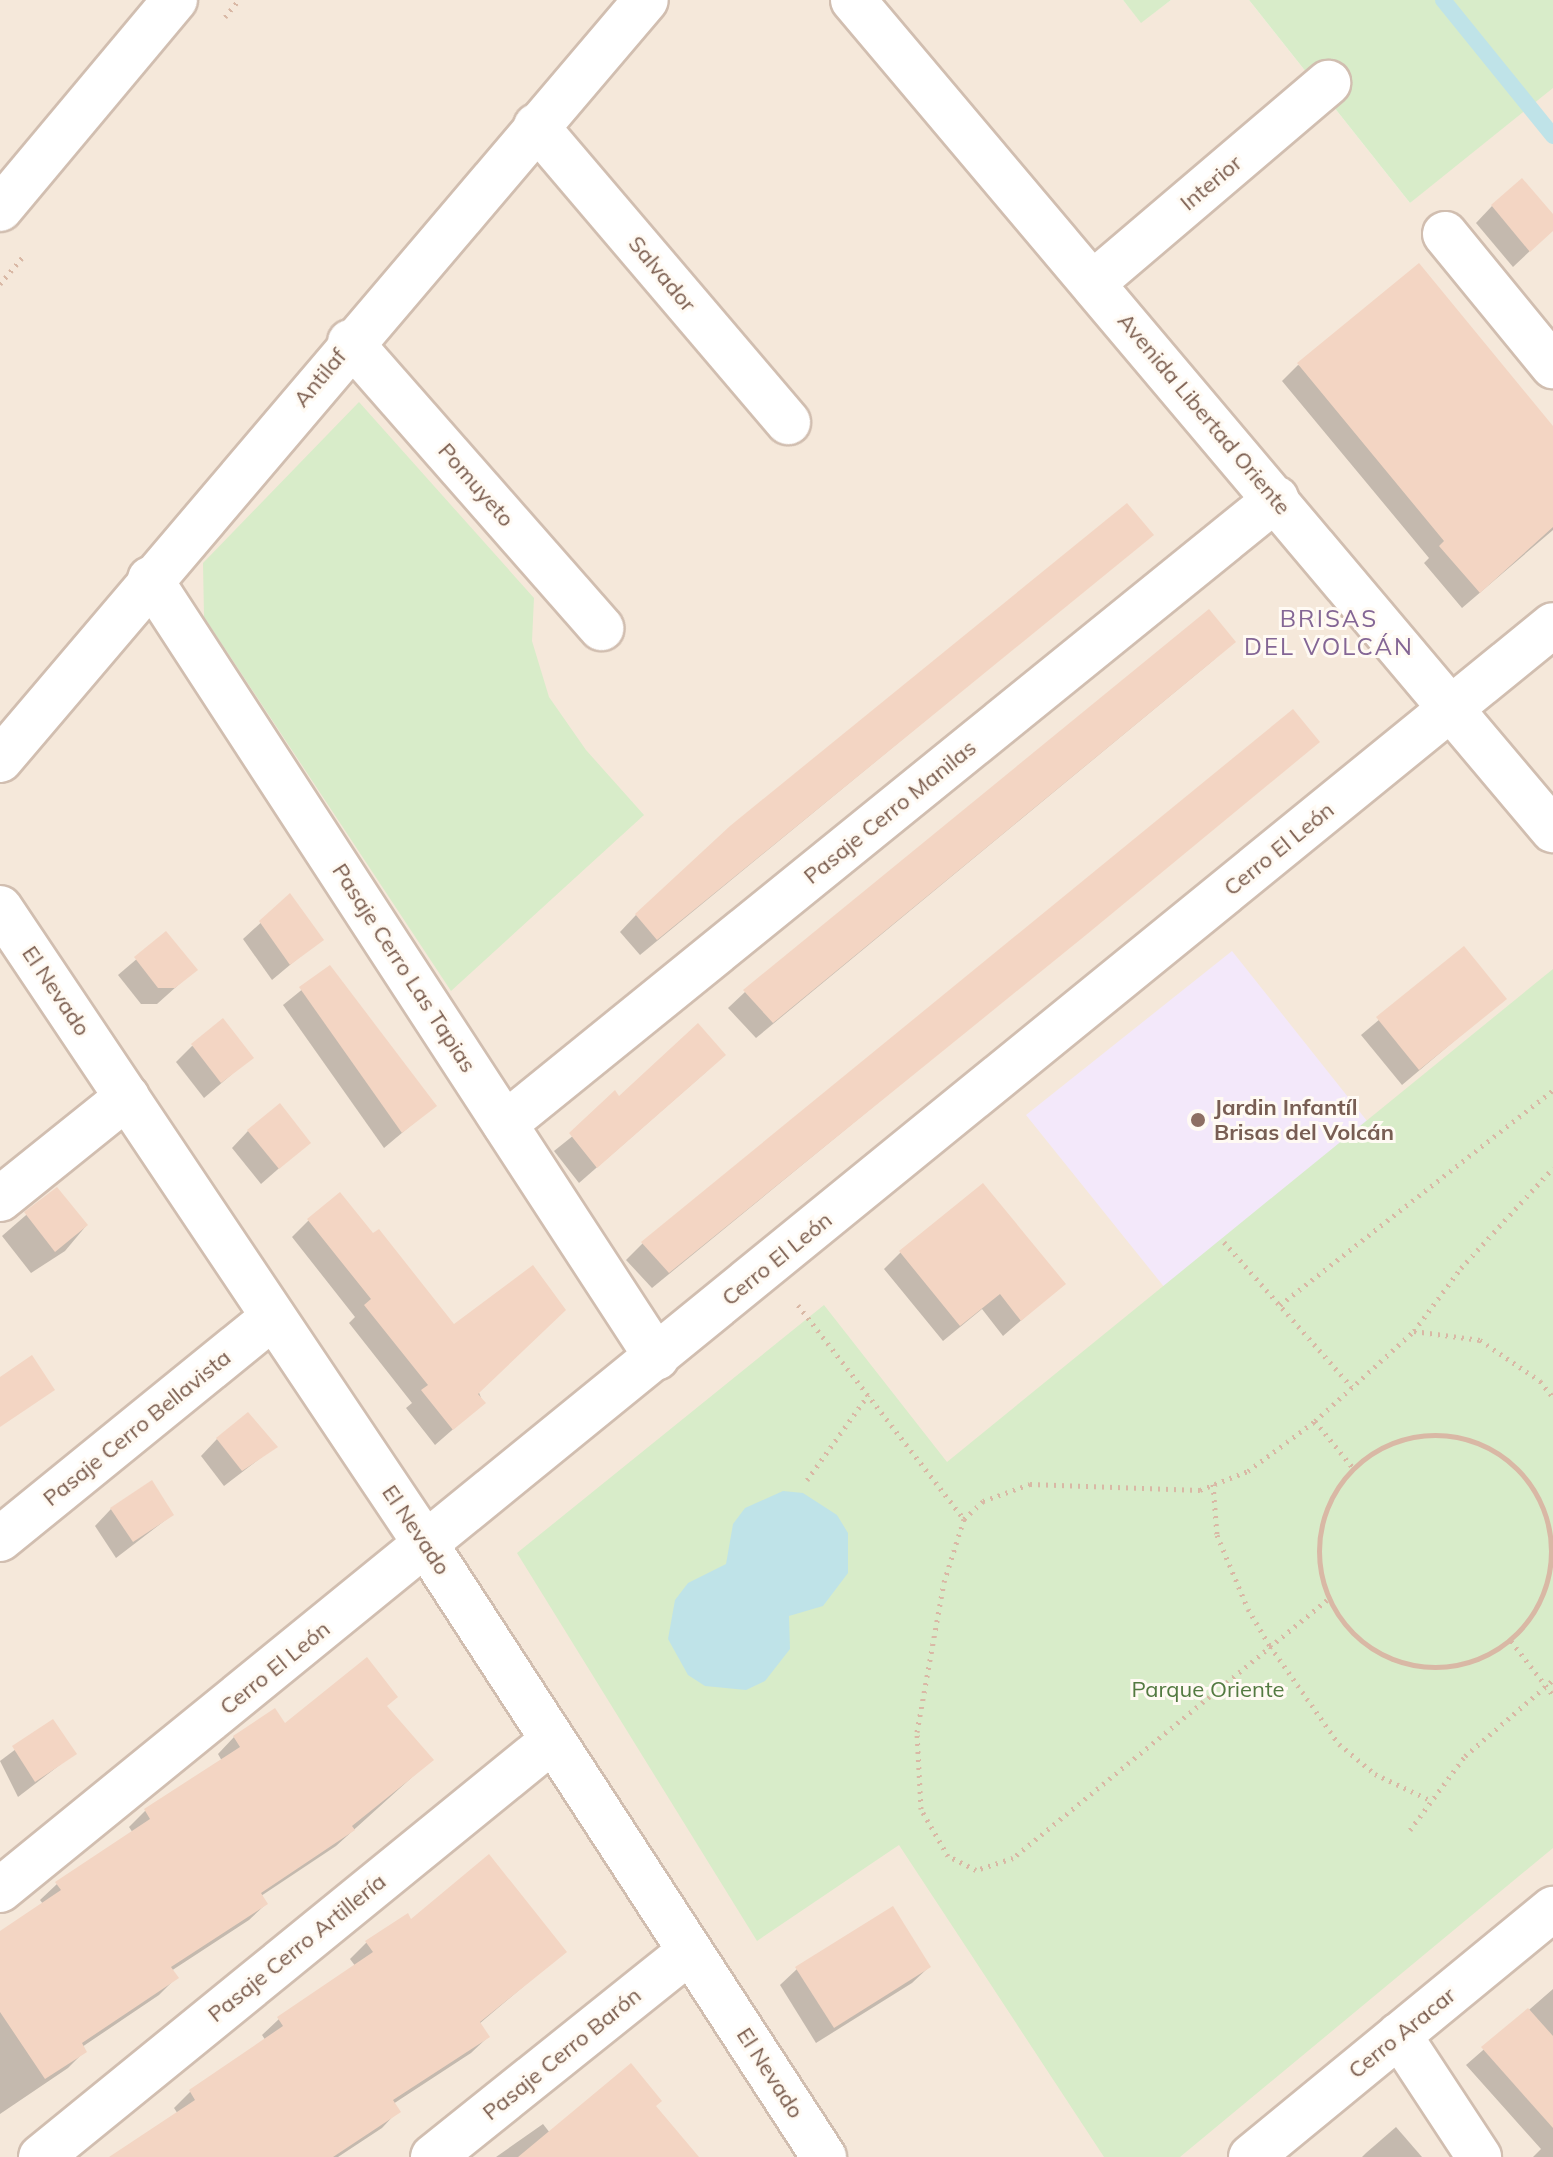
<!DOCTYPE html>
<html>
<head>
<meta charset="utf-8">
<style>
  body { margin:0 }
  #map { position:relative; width:1553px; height:2157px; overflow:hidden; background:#fdf6ec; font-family:Mulish,sans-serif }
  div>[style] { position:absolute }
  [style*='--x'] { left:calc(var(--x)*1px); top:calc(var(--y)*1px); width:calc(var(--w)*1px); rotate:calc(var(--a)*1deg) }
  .residential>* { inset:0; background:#f5e8da }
  .education>* { inset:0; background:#f3e8fa }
  .green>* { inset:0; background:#d8ecc9 }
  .water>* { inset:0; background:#bfe3e8 }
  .shadow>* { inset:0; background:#0003 }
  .stream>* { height:16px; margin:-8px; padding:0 8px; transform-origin:8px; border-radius:8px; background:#bfe3e8 }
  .building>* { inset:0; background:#f3d5c3 }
  .path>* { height:5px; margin-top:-2.5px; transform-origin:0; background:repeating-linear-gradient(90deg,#d9b8a5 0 2px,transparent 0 8px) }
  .path>.ring { margin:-2.5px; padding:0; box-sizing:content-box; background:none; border:5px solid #d9b8a5; border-radius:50% }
  .roads { filter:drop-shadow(2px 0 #d1beb0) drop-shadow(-2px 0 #d1beb0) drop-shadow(0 2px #d1beb0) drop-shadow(0 -2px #d1beb0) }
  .minor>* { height:44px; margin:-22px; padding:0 22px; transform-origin:22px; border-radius:22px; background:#fff }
  .dots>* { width:22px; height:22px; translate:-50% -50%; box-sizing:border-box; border:4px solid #fffaf3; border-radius:50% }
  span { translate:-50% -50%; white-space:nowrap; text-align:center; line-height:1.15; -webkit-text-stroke:6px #fffaf3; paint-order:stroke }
  .street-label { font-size:22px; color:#7a5c4d }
  .education-label { font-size:22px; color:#785e54; font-weight:700 }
  .left { translate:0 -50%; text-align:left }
  .park-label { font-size:22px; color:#537a41 }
  .neighbourhood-label { font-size:24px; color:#846695; letter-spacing:2px }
</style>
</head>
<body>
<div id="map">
  <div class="residential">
    <div style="clip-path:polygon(0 0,1123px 0,1141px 22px,1171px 0,1249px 0,1410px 203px,1553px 76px,1553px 2157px,0 2157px)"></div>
  </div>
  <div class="education">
    <div style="clip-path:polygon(1232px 951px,1371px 1126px,1165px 1288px,1026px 1115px)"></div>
  </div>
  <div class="green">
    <div style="clip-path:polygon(1123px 0,1171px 0,1141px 23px)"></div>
    <div style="clip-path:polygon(1249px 0,1553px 0,1553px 88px,1410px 203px)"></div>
    <div style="clip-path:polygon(359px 402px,534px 598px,532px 641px,549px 697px,586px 750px,644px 815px,451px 991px,204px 617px,203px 563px)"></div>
    <div style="clip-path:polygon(1553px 969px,1553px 1848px,1180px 2157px,1104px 2157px,899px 1845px,757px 1941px,517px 1553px,824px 1305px,947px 1462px)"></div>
  </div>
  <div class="water">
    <div style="clip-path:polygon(783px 1491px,803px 1493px,837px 1515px,848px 1533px,848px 1573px,823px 1606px,789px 1616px,790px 1649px,765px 1681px,746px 1690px,705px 1686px,688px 1675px,668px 1639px,675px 1600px,688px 1583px,726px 1564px,733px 1524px,745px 1508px)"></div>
  </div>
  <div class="shadow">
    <div style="clip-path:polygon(1492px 206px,1553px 217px,1553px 229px,1513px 267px,1476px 223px)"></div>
    <div style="clip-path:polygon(1298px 365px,1553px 429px,1553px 530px,1462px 608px,1424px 563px,1429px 558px,1282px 381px)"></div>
    <div style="clip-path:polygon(1151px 535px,640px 955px,620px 932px,636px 915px)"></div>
    <div style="clip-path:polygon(1216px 658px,756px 1038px,728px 1008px,745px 992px)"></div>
    <div style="clip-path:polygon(1318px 742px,652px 1288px,626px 1260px,643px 1243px)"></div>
    <div style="clip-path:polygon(290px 896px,321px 939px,272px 980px,243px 939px)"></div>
    <div style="clip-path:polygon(166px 934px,195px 970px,157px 1004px,141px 1004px,118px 975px)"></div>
    <div style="clip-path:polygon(1463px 949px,1504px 999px,1402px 1085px,1361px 1035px)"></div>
    <div style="clip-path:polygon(330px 967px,434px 1106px,384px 1148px,283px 1005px)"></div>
    <div style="clip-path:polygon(192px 1046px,252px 1057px,204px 1098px,176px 1062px)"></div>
    <div style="clip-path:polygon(707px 1071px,579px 1183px,554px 1151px,619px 1099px)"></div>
    <div style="clip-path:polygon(248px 1131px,309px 1142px,261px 1184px,232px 1148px)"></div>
    <div style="clip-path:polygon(56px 1189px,86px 1226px,65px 1251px,31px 1273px,2px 1236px)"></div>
    <div style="clip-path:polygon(309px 1220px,454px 1327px,483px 1403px,435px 1445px,406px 1408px,412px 1403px,349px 1323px,355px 1317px,292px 1237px)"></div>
    <div style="clip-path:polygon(901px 1252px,1063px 1284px,1003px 1336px,982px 1309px,943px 1341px,884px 1269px)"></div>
    <div style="clip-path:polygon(217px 1439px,275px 1447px,224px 1486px,201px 1456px)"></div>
    <div style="clip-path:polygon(111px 1509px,172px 1515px,116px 1558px,95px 1526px)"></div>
    <div style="clip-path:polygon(385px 1707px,431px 1760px,336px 1846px,261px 1896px,266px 1904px,249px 1920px,171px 1971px,176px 1978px,159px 1995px,82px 2047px,85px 2051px,68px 2068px,0 2114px,0 1933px,43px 1904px,40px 1900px,57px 1884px,133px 1833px,129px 1827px,145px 1811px,222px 1761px,218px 1754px,234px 1737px)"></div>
    <div style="clip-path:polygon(52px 1722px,74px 1754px,18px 1797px,0 1761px)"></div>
    <div style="clip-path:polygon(411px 1922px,564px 1952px,479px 2024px,488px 2037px,471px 2053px,393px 2104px,398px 2111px,382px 2128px,338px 2157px,113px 2157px,178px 2114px,174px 2108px,190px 2092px,266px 2041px,262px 2035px,279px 2019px,356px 1967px,350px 1959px,367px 1942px)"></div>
    <div style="clip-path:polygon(929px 1967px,912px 1983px,816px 2043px,780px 1985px,797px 1969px)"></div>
    <div style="clip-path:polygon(1553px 1989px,1553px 2157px,1533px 2157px,1541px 2149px,1466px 2065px)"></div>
    <div style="clip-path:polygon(654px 2107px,696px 2157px,496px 2157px,543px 2124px,550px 2133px)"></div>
    <div style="clip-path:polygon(1396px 2127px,1422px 2157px,1362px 2157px,1366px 2153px)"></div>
  </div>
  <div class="stream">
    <div style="--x:1443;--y:0;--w:175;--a:51"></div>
  </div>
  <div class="building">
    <div style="clip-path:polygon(1522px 178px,1553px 214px,1553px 231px,1530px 252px,1491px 205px)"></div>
    <div style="clip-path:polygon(1419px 263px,1553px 426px,1553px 527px,1480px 593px,1439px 546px,1444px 541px,1297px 363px)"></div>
    <div style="clip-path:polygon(1127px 503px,1154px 535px,657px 940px,635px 914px,730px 826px)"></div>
    <div style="clip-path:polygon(1209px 609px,1236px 642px,773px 1023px,743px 990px)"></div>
    <div style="clip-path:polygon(1293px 709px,1320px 742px,1086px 935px,669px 1273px,641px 1242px)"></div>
    <div style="clip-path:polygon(290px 893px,324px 940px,290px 965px,259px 921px)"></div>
    <div style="clip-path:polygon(166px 931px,198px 970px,175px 988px,158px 988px,134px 957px)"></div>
    <div style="clip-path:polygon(1464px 946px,1507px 999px,1419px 1070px,1376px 1017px)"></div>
    <div style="clip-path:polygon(330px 965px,437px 1106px,402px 1133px,299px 987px)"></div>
    <div style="clip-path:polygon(223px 1018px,254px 1058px,221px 1083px,191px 1044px)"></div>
    <div style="clip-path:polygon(698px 1023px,726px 1055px,597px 1168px,569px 1133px,615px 1090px,619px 1096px)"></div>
    <div style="clip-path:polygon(280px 1103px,311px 1143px,279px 1169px,247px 1130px)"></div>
    <div style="clip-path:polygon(983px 1183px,1066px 1284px,1021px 1321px,1000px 1294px,960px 1326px,899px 1251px)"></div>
    <div style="clip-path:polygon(57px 1187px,88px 1225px,55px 1252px,24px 1212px)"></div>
    <div style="clip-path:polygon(340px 1192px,373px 1233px,379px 1229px,454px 1324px,533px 1265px,566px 1310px,478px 1394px,486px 1403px,453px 1430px,421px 1390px,428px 1385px,364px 1305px,371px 1299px,307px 1219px)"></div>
    <div style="clip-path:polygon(32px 1355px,55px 1390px,0 1427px,0 1377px)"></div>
    <div style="clip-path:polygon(248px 1412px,278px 1447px,242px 1471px,216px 1438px)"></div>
    <div style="clip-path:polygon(152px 1480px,174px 1515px,133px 1542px,110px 1508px)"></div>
    <div style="clip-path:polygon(367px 1657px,398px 1697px,387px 1706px,434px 1760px,352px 1826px,355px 1830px,261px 1893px,268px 1904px,171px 1967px,179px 1978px,82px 2043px,87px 2052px,45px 2079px,0 2012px,0 1931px,61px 1890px,55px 1882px,150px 1819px,144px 1809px,240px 1747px,233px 1736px,275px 1708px,285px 1723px)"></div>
    <div style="clip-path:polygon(53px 1719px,77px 1754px,35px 1782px,12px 1746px)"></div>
    <div style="clip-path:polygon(489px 1854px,567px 1952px,480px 2022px,490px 2037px,393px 2100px,401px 2112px,333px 2157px,109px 2157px,195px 2100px,189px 2090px,283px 2026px,277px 2017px,373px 1952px,365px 1941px,408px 1913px,411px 1919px)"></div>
    <div style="clip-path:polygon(893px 1906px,931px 1967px,834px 2028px,795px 1967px)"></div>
    <div style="clip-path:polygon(1528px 2008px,1553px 2036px,1553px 2128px,1481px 2047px)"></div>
    <div style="clip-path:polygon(631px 2063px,662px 2101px,656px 2106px,699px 2157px,518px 2157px)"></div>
  </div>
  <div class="path">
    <div style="--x:225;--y:17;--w:22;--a:-51"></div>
    <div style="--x:0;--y:284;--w:39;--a:-50"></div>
    <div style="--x:1224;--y:1242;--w:193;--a:48.6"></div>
    <div style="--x:798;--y:1305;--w:271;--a:52.2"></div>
    <div style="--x:1280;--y:1305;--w:347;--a:-38.2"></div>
    <div style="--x:1414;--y:1331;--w:67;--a:7.8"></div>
    <div style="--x:1480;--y:1340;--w:73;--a:34.3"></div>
    <div style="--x:1540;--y:1381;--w:21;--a:51"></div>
    <div style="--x:1315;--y:1421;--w:62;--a:50.9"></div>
    <div class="ring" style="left:1319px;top:1435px;width:227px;height:227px"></div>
    <div style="--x:807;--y:1480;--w:105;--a:-54.3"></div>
    <div style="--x:1213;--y:1484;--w:51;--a:85.5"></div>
    <div style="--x:1217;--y:1535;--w:80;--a:67.3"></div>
    <div style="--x:1248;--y:1609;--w:43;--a:59.3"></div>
    <div style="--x:1270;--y:1646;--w:120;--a:54.9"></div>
    <div style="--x:1339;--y:1744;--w:47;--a:39.8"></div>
    <div style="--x:1375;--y:1774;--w:59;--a:25.3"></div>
    <div style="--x:1327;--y:1600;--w:406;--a:140.6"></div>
    <div style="--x:1013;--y:1858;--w:39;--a:162"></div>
    <div style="--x:976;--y:1870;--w:31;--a:-153"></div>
    <div style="--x:948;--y:1856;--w:54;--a:-119.9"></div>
    <div style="--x:921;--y:1809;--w:77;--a:-93"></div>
    <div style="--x:917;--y:1732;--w:152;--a:-79.8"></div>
    <div style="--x:944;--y:1582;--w:66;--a:-72.4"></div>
    <div style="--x:964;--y:1519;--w:26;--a:-43"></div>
    <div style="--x:983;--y:1501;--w:50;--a:-19.9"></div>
    <div style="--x:1030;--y:1484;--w:170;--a:2"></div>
    <div style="--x:1200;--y:1490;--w:52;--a:-21.6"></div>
    <div style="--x:1248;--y:1471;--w:84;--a:-36.7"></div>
    <div style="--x:1315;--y:1421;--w:134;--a:-42.3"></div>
    <div style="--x:1414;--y:1331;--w:79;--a:-53.3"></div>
    <div style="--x:1461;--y:1268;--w:136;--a:-47.4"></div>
    <div style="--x:1511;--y:1641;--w:68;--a:52.1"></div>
    <div style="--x:1410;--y:1830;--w:92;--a:-53.4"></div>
    <div style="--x:1465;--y:1756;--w:116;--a:-40.8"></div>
  </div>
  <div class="roads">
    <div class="minor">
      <div style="--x:853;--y:0;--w:1086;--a:49.86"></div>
      <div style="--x:536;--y:126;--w:389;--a:49.6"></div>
      <div style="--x:0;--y:209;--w:273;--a:-50.1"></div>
      <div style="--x:1445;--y:234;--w:171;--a:50.7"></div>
      <div style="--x:1093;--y:283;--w:309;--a:-40.4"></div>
      <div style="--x:350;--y:342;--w:381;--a:48.7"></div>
      <div style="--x:150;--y:579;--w:929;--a:56.94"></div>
      <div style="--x:0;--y:760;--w:997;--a:-49.64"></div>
      <div style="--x:0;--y:908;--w:768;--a:56.21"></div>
      <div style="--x:427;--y:1546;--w:729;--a:56.99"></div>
      <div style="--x:505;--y:1124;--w:993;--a:-39.03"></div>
      <div style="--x:0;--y:1199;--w:163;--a:-38.8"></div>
      <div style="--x:0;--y:1539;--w:352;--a:-39.1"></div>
      <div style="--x:0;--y:1890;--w:2003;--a:-39.16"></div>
      <div style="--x:1399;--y:2035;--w:146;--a:56.7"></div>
      <div style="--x:41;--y:2157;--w:660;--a:-39.16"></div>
      <div style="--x:433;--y:2157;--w:329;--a:-38.7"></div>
      <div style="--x:1251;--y:2157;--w:391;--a:-39.4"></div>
    </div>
  </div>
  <div class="dots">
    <div style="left:1198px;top:1120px;background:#8d6e63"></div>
  </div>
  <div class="street-label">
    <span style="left:1211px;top:183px;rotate:-40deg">Interior</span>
    <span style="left:662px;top:274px;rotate:50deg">Salvador</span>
    <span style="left:320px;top:378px;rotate:-50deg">Antilaf</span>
    <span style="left:1204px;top:414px;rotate:50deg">Avenida Libertad Oriente</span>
    <span style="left:476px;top:485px;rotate:49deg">Pomuyeto</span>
    <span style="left:890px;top:812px;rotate:-39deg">Pasaje Cerro Manilas</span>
    <span style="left:1279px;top:849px;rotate:-39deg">Cerro El León</span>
    <span style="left:404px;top:968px;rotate:57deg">Pasaje Cerro Las Tapias</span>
    <span style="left:56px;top:991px;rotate:56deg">El Nevado</span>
    <span style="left:777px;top:1259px;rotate:-39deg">Cerro El León</span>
    <span style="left:137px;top:1428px;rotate:-39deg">Pasaje Cerro Bellavista</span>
    <span style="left:416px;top:1530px;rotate:56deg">El Nevado</span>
    <span style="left:275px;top:1668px;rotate:-39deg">Cerro El León</span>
    <span style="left:297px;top:1948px;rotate:-39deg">Pasaje Cerro Artillería</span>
    <span style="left:1402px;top:2033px;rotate:-39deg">Cerro Aracar</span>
    <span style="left:562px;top:2054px;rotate:-39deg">Pasaje Cerro Barón</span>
    <span style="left:770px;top:2073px;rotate:57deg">El Nevado</span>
  </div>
  <div class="education-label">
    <span class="left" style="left:1214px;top:1120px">Jardin Infantíl<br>Brisas del Volcán</span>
  </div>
  <div class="park-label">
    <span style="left:1208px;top:1690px">Parque Oriente</span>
  </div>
  <div class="neighbourhood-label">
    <span style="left:1329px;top:633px">BRISAS<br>DEL VOLCÁN</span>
  </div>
</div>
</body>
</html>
